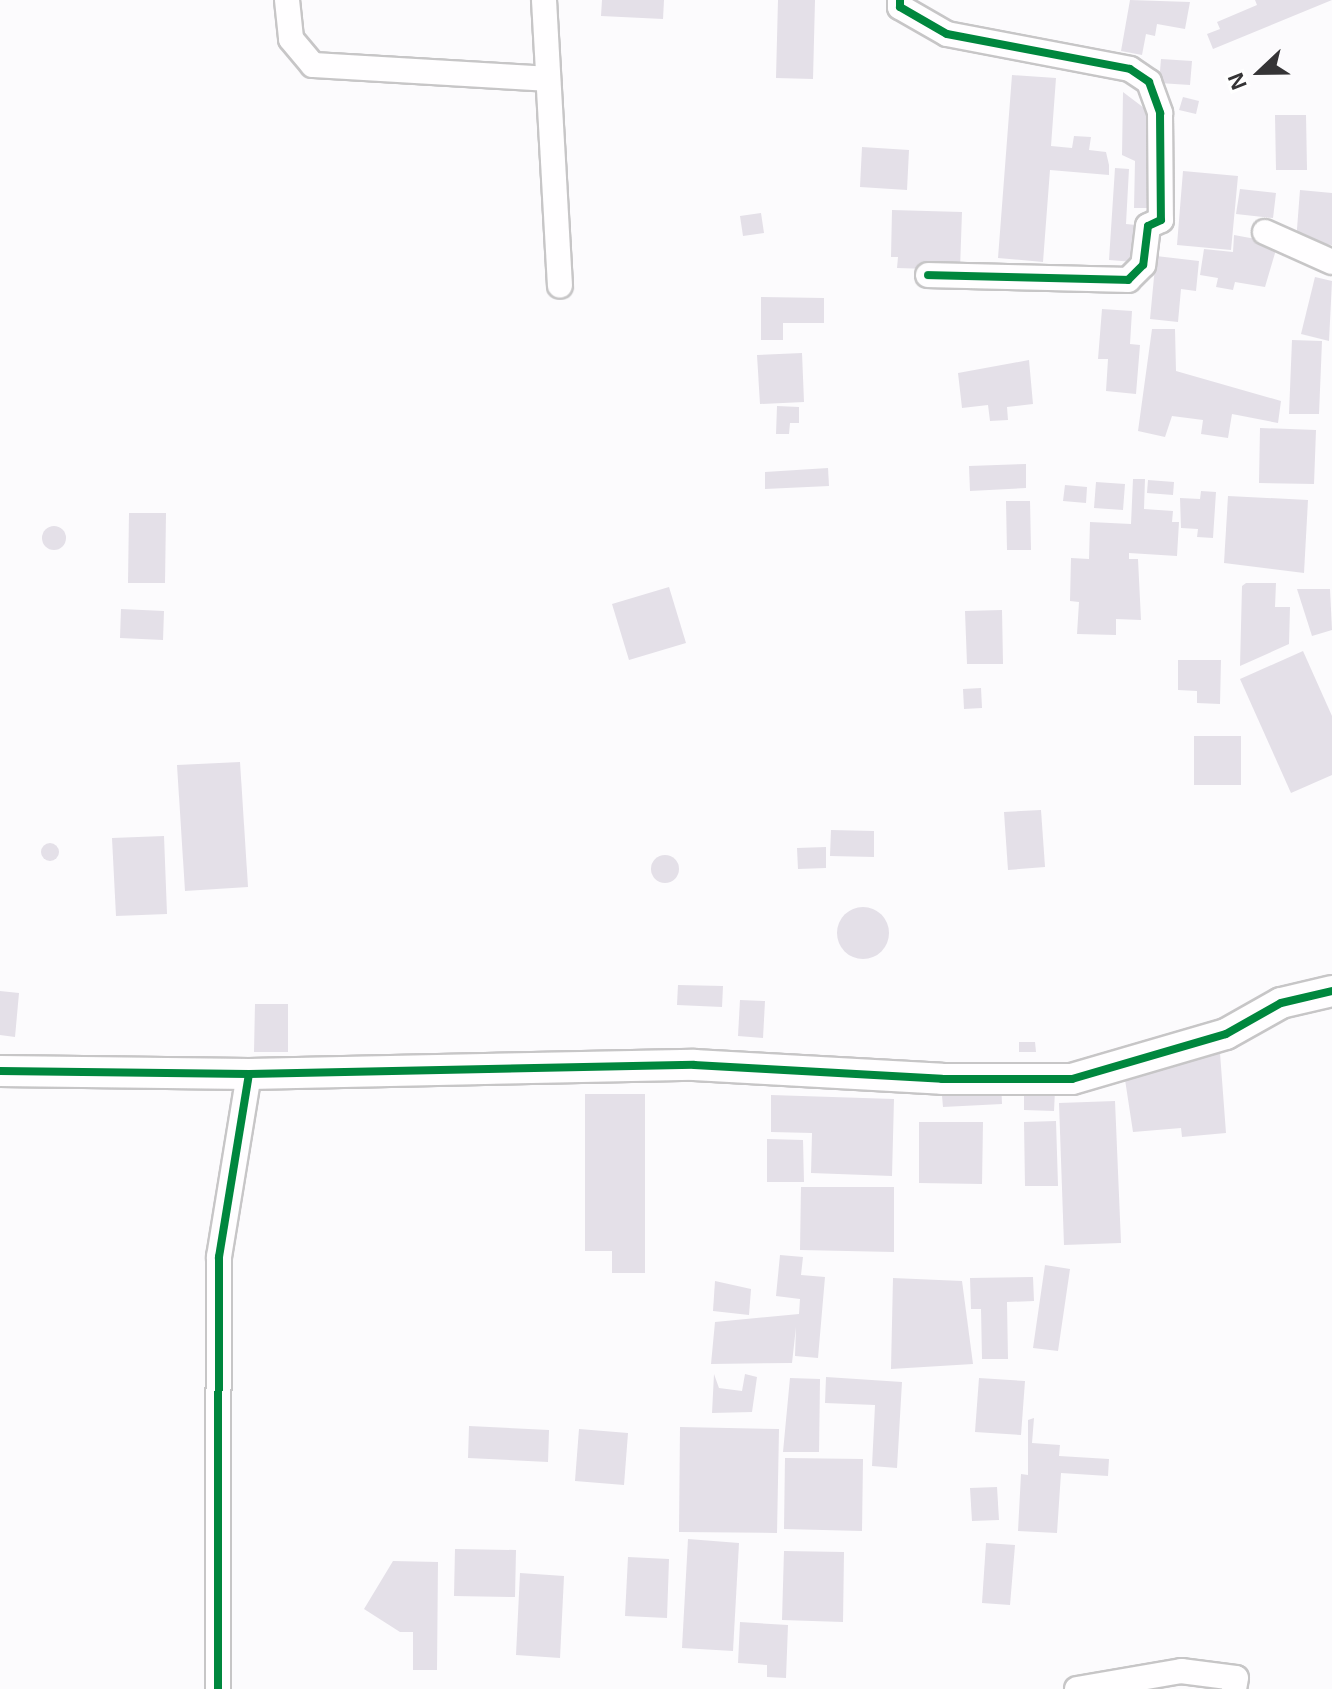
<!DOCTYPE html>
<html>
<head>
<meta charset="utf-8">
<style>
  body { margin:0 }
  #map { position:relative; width:1332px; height:1689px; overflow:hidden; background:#fcfbfd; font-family:Helvetica,sans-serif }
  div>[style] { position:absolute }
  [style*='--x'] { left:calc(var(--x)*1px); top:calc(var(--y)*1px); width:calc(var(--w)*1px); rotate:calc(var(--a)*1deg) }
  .building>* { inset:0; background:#e4e0e8 }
  .round { border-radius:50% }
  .roads { filter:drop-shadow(2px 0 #c7c6c7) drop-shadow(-2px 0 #c7c6c7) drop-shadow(0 2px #c7c6c7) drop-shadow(0 -2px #c7c6c7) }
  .minor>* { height:24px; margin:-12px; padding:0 12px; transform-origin:12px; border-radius:12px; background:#fffeff }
  .tertiary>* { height:30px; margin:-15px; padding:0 15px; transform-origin:15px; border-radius:15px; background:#fffeff }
  .cycleway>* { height:8px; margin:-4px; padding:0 4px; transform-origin:4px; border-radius:4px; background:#00873e }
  span { translate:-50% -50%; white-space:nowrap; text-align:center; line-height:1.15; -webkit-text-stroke:8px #fff; paint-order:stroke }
  .north { position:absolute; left:1220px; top:32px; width:80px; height:80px; -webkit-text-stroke:6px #fff; paint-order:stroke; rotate:248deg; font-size:22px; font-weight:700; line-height:32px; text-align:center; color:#353436 }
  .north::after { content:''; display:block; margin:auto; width:28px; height:36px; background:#353436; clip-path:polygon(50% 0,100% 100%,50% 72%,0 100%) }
</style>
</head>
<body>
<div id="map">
  <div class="building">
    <div style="clip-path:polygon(602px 0,664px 0,663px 19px,601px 16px)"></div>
    <div style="clip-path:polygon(778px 0,815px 0,813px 79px,776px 78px)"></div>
    <div style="clip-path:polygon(1130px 0,1190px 2px,1185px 29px,1157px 24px,1155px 36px,1146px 34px,1142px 55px,1121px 51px)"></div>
    <div style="clip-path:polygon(1255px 0,1332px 0,1213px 49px,1207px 34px,1220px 29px,1217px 22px,1257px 5px)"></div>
    <div style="clip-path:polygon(1161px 59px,1192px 61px,1190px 85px,1159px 83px)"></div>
    <div style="clip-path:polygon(1012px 75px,1056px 78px,1051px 146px,1072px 148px,1074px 136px,1091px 137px,1089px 150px,1106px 152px,1109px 165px,1109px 175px,1050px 170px,1043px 262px,998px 258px)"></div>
    <div style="clip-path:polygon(1123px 92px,1152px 114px,1150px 208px,1134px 208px,1135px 161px,1122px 155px)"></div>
    <div style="clip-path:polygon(1183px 97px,1199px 101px,1196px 114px,1179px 110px)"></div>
    <div style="clip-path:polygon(1275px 115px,1306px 115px,1307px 170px,1276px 170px)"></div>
    <div style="clip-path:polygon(862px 147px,909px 150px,907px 190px,860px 187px)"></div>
    <div style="clip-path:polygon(1115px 168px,1129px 169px,1126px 224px,1136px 225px,1134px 262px,1109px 260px)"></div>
    <div style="clip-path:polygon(1183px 171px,1238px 176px,1231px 250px,1177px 245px)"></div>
    <div style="clip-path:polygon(1240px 189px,1276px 193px,1273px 218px,1236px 214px)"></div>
    <div style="clip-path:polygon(1300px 190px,1332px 193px,1332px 245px,1296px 242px)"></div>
    <div style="clip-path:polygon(892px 210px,962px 212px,960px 270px,897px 268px,898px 257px,891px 257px)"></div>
    <div style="clip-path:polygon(761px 213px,764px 233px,743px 236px,740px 216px)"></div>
    <div style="clip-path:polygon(1234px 235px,1278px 243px,1265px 287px,1235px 282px,1233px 290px,1216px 287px,1218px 278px,1200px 275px,1204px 249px,1233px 252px)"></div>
    <div style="clip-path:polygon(1156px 256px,1199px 261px,1196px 291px,1181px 289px,1178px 322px,1150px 319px)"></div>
    <div style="clip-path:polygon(1315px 277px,1332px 281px,1329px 341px,1301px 334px)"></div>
    <div style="clip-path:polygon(761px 297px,824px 298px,824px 323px,783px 323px,783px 340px,761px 340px)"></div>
    <div style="clip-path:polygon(1102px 309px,1132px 311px,1130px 344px,1140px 345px,1136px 394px,1106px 391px,1108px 359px,1098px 359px)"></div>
    <div style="clip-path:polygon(1152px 329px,1175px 329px,1176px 371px,1281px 401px,1278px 423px,1232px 414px,1228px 438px,1201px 434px,1203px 420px,1172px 416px,1165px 437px,1138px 431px)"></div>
    <div style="clip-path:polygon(1292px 340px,1322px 341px,1319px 414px,1289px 414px)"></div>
    <div style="clip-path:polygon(802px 353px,804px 402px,760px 404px,757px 355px)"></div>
    <div style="clip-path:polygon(1029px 360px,1033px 404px,1007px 407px,1008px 420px,990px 421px,988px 405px,962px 408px,958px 373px)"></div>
    <div style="clip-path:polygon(777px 406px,799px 407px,799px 423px,790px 423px,789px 434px,776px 434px)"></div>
    <div style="clip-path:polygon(1260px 428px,1316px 430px,1314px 484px,1259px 483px)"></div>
    <div style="clip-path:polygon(1026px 464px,1026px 488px,970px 491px,969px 466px)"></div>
    <div style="clip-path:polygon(828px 468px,829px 486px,765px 489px,765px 472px)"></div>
    <div style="clip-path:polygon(1133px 479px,1145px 479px,1144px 509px,1173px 511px,1172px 522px,1179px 522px,1177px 556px,1129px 553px,1129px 559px,1138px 559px,1141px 620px,1116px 619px,1116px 635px,1077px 634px,1079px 602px,1070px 601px,1071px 558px,1089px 559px,1090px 522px,1131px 524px)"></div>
    <div style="clip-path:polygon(1148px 480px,1174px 482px,1173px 495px,1147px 493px)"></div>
    <div style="clip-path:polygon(1096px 482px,1125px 484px,1123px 510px,1094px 508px)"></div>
    <div style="clip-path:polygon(1065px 485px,1087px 487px,1086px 503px,1063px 501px)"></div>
    <div style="clip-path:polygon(1201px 491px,1216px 492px,1213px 538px,1197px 537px,1198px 529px,1181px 528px,1180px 498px,1200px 499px)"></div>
    <div style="clip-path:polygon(1228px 496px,1308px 500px,1304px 573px,1224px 563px)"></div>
    <div style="clip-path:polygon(1006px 501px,1030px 501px,1031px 550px,1007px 550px)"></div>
    <div style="clip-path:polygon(129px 513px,166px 513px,165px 583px,128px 583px)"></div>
    <div class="round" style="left:42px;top:526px;width:24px;height:24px"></div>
    <div style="clip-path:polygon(1246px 583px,1276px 583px,1275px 607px,1290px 607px,1289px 644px,1240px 666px,1242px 586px)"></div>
    <div style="clip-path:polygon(669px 587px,686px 643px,629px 660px,612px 604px)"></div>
    <div style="clip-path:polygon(1297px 589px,1330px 589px,1332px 630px,1312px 636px)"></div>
    <div style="clip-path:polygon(121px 609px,164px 611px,163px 640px,120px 638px)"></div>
    <div style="clip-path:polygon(1002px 610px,1003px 664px,967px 664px,965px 611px)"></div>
    <div style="clip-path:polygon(1303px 651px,1332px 716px,1332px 775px,1291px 793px,1240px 679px)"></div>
    <div style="clip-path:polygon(1178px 660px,1221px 660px,1220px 704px,1197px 703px,1197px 691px,1178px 690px)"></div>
    <div style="clip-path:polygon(981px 688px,982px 708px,964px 709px,963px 689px)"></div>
    <div style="clip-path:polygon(1194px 736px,1241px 736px,1241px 785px,1194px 785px)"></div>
    <div style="clip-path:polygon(240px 762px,248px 887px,185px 891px,177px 765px)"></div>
    <div style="clip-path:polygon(1041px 810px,1045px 867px,1008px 870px,1004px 812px)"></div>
    <div style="clip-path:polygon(831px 830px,874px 831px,874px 857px,830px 856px)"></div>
    <div style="clip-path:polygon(164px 836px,167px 914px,116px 916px,112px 838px)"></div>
    <div class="round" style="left:41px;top:843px;width:18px;height:18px"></div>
    <div style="clip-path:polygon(826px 847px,826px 868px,798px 869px,797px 848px)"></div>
    <div class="round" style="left:651px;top:855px;width:28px;height:28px"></div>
    <div class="round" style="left:837px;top:907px;width:52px;height:52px"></div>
    <div style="clip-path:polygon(678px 985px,723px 986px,722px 1007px,677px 1005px)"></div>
    <div style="clip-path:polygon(0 991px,19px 993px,15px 1037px,0 1035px)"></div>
    <div style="clip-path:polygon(740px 1000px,765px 1001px,763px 1038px,738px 1036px)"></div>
    <div style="clip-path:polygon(255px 1004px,288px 1004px,288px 1052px,254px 1052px)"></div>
    <div style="clip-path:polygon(1019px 1042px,1035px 1042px,1036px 1052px,1019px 1052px)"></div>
    <div style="clip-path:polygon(1220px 1053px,1226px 1133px,1182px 1137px,1181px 1128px,1133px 1132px,1124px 1073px)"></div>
    <div style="clip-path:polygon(1001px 1081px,1002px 1104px,943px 1107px,941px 1084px)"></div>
    <div style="clip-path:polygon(1024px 1090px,1055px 1090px,1054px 1111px,1024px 1110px)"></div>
    <div style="clip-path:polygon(585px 1094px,645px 1094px,645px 1273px,612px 1273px,612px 1251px,585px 1251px)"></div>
    <div style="clip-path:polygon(771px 1095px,894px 1099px,892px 1176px,811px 1173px,812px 1133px,771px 1132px)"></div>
    <div style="clip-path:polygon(1115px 1101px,1121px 1243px,1064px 1245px,1059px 1103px)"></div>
    <div style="clip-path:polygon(1056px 1121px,1058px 1186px,1025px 1186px,1024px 1122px)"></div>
    <div style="clip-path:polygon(919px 1122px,983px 1122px,982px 1184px,919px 1183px)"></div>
    <div style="clip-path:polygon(767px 1139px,803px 1140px,804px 1182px,767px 1182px)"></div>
    <div style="clip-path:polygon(801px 1187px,894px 1187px,894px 1252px,800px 1250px)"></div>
    <div style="clip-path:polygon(780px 1255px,803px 1257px,801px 1275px,825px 1277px,818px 1358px,795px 1356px,796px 1327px,792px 1363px,711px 1364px,715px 1322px,799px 1314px,800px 1299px,776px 1296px)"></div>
    <div style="clip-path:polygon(1045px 1265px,1070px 1269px,1058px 1351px,1033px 1348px)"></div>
    <div style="clip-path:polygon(1033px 1277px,1034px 1301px,1007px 1302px,1008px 1359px,982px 1359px,981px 1309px,971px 1309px,970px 1278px)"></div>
    <div style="clip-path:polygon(893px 1278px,962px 1281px,973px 1364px,891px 1369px)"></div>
    <div style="clip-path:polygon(715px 1281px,751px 1289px,749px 1315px,713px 1311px)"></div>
    <div style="clip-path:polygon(714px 1374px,719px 1388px,742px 1391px,745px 1374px,757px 1377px,752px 1412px,712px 1413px)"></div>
    <div style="clip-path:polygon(826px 1377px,902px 1382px,897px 1468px,872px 1466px,875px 1405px,825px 1403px)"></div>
    <div style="clip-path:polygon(790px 1378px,820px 1379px,819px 1452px,783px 1452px)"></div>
    <div style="clip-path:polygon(979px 1378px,1025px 1381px,1021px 1435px,975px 1432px)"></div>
    <div style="clip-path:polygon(1034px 1418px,1032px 1443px,1060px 1445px,1059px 1456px,1109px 1459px,1108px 1476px,1061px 1473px,1057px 1533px,1018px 1531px,1021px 1474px,1028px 1475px,1028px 1420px)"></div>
    <div style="clip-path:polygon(469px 1426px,549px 1430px,548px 1462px,468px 1458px)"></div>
    <div style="clip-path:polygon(680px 1427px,779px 1429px,777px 1533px,679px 1532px)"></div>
    <div style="clip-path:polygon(579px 1429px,628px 1433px,624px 1485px,575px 1481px)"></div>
    <div style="clip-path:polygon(785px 1458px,863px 1459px,862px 1531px,784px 1529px)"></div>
    <div style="clip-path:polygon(997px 1487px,999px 1520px,972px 1521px,970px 1488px)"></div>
    <div style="clip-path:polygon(688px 1539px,739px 1543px,733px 1651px,682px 1648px)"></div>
    <div style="clip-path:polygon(986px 1543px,1015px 1545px,1010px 1605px,982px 1603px)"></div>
    <div style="clip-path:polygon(455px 1549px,516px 1550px,515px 1597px,454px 1596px)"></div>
    <div style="clip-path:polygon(784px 1551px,844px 1552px,843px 1622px,782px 1620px)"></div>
    <div style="clip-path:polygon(628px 1557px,669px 1559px,667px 1618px,625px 1616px)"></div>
    <div style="clip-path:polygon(393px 1561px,438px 1562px,437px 1670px,413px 1670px,413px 1632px,400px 1632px,364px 1609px)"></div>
    <div style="clip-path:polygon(520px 1573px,564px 1576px,560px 1658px,516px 1655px)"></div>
    <div style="clip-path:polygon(740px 1622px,788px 1625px,786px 1678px,767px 1677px,767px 1665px,738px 1663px)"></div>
  </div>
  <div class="roads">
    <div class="minor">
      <div style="--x:287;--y:0;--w:39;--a:84"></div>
      <div style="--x:291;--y:39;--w:34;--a:50"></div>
      <div style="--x:313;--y:65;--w:234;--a:3.4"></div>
      <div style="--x:544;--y:0;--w:286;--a:86.8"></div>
      <div style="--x:900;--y:0;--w:7;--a:90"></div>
      <div style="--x:900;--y:7;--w:54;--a:29.9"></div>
      <div style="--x:947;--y:34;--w:186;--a:10.8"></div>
      <div style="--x:1130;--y:69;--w:23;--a:34"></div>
      <div style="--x:1149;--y:82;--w:33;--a:70"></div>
      <div style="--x:1160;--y:113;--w:107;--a:89.5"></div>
      <div style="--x:1161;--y:220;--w:14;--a:155"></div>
      <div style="--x:1148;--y:226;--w:39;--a:97"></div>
      <div style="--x:1143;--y:265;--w:21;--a:135"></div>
      <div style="--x:1128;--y:280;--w:200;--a:-178.6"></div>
      <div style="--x:1265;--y:232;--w:73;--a:24.1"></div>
      <div style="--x:218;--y:1689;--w:432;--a:-89.9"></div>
      <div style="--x:219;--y:1257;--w:185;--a:-80.7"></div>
      <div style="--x:1077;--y:1689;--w:106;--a:-9.8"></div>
      <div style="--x:1181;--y:1671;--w:55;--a:7.3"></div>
      <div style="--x:1236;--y:1678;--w:11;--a:100"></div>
    </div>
    <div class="tertiary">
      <div style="--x:0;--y:1071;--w:249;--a:0.7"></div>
      <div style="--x:249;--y:1074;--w:445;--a:-1.2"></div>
      <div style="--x:694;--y:1065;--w:248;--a:3.2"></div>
      <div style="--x:942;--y:1079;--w:130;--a:0"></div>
      <div style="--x:1072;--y:1079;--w:160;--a:-16.3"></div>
      <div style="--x:1226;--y:1034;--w:63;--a:-29.4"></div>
      <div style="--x:1281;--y:1003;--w:52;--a:-13.2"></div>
    </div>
  </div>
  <div class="cycleway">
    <div style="--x:900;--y:0;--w:7;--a:90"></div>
    <div style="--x:900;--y:7;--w:54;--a:29.9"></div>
    <div style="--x:947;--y:34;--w:186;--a:10.8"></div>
    <div style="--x:1130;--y:69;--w:23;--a:34"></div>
    <div style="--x:1149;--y:82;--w:33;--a:70"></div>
    <div style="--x:1160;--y:113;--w:107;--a:89.5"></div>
    <div style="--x:1161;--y:220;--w:14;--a:155"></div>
    <div style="--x:1148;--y:226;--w:39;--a:97"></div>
    <div style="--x:1143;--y:265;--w:21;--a:135"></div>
    <div style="--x:1128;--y:280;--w:200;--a:-178.6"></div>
    <div style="--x:0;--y:1071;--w:249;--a:0.7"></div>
    <div style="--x:249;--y:1074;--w:445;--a:-1.2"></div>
    <div style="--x:694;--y:1065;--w:248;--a:3.2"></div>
    <div style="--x:942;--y:1079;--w:130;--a:0"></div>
    <div style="--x:1072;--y:1079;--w:160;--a:-16.3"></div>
    <div style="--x:1226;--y:1034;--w:63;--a:-29.4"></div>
    <div style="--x:1281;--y:1003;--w:52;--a:-13.2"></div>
    <div style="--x:218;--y:1689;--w:432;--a:-89.9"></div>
    <div style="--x:219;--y:1257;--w:185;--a:-80.7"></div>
  </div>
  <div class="north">N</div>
</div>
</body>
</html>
